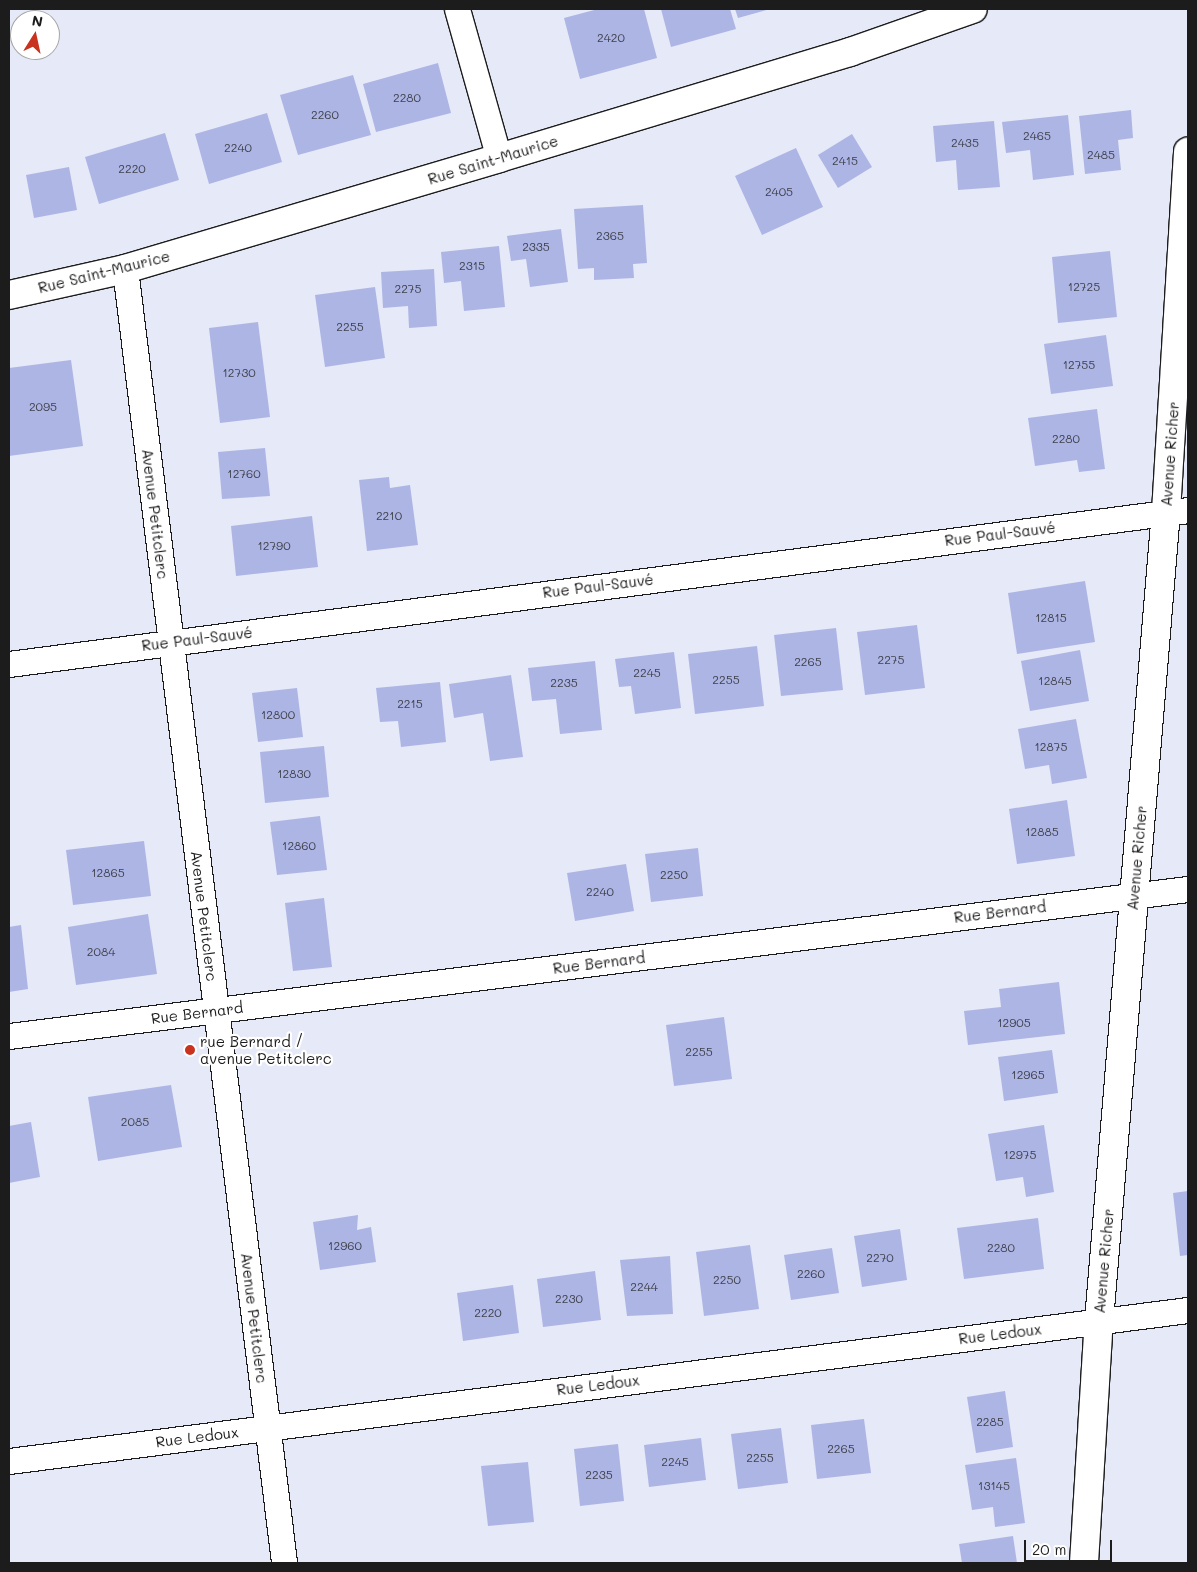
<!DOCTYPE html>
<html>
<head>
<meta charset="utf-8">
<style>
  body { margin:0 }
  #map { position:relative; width:1197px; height:1572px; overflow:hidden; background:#e6e9f7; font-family:Mali,sans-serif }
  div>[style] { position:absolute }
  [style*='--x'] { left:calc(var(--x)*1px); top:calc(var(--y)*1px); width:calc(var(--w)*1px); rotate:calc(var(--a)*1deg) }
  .building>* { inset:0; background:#adb5e5 }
  .roads { filter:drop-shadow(1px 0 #1c1c1c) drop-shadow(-1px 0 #1c1c1c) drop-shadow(0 1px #1c1c1c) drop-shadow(0 -1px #1c1c1c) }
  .street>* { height:25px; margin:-12.5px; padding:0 12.5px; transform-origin:12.5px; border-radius:12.5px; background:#fff }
  .secondary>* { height:28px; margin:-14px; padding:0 14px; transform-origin:14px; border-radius:14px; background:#fff }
  .dots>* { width:14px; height:14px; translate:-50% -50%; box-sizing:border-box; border:2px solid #fff; border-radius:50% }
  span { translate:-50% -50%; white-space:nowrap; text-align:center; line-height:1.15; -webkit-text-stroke:4.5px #fff; paint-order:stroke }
  .number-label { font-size:12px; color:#40424e }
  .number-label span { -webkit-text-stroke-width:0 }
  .street-label { font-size:15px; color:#1c1c1c }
  .poi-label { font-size:15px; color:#1c1c1c }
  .left { translate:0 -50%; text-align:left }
  .frame { position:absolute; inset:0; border:10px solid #1c1c1c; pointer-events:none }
  .north { position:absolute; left:10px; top:10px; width:50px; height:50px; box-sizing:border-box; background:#fff; border:1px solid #a4a4a4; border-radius:50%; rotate:10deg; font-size:14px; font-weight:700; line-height:20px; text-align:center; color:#1c1c1c }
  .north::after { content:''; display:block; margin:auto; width:18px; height:22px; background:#c8321e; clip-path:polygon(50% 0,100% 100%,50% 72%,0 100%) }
  .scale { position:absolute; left:1024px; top:1540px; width:88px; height:22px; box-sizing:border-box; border:2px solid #1c1c1c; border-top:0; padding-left:6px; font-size:15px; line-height:18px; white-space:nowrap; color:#1c1c1c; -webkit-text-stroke:4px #fff; paint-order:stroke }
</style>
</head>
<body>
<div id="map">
  <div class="building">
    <div style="clip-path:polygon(598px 9px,644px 9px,657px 58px,580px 79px,564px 18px)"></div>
    <div style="clip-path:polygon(661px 9px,730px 9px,736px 29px,671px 47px)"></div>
    <div style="clip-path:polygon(735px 9px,770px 9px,738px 18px)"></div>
    <div style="clip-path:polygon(438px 63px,451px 113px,376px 132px,363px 84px)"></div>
    <div style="clip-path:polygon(353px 75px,371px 135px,298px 155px,280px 95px)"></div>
    <div style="clip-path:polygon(1131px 110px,1133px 138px,1118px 140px,1121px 170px,1085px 174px,1079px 116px)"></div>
    <div style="clip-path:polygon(267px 113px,282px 162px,209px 184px,195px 134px)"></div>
    <div style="clip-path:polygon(1068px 115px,1074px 175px,1033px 180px,1030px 150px,1006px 153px,1002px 122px)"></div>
    <div style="clip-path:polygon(994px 121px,1000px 187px,958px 190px,956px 160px,936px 162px,933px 126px)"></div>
    <div style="clip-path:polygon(165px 133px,179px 180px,99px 204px,85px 157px)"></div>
    <div style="clip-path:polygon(852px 134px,872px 167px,838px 188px,818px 155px)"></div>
    <div style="clip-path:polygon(796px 148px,823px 207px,762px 235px,735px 176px)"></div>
    <div style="clip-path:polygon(69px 167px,77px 210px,34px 218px,26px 175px)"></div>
    <div style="clip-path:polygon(643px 205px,647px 263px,633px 264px,634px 278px,594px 280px,594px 268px,578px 269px,574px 209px)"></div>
    <div style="clip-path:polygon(561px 229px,568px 282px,530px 287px,526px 259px,511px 261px,507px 236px)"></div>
    <div style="clip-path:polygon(499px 246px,505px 307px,464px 311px,461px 281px,444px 283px,441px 252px)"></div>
    <div style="clip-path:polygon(1110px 251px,1117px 317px,1058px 323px,1052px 257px)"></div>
    <div style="clip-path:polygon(434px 269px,437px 326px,409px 328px,408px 306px,383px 308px,381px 272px)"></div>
    <div style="clip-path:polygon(375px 287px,385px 358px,325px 367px,315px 295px)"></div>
    <div style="clip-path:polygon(258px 322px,270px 417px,220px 423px,209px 328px)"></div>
    <div style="clip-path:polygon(1106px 335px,1113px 386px,1051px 394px,1044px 344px)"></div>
    <div style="clip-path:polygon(71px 360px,83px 446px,9px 456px,9px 368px)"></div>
    <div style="clip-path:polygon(1097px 409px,1105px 469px,1079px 472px,1077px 460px,1035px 466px,1028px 418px)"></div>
    <div style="clip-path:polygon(265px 448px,270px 496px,222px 499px,218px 452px)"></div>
    <div style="clip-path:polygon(389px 477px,390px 488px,410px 485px,418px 545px,367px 551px,359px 480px)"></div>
    <div style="clip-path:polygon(312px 516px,318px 567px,236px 576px,231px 526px)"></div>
    <div style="clip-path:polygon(1085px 581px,1095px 642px,1017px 654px,1008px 593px)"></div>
    <div style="clip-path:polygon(917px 625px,925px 688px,865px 695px,857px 632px)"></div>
    <div style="clip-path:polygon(836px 628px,843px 690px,781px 696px,774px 635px)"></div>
    <div style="clip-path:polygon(757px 646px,764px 706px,695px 714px,688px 654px)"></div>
    <div style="clip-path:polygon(1080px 650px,1089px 701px,1030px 711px,1021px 661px)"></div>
    <div style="clip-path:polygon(674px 652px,681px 708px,635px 714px,631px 686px,619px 687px,615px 659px)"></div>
    <div style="clip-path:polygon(595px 661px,602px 730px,560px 734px,556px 699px,532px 701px,528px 668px)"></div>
    <div style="clip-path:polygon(511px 675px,523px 757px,490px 761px,483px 713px,454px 718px,449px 684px)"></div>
    <div style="clip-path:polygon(440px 682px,446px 742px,401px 747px,398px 721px,380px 722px,376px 688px)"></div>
    <div style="clip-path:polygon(297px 688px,303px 737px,258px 742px,252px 693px)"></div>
    <div style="clip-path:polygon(1076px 719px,1087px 778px,1052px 784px,1049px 765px,1025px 769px,1018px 729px)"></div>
    <div style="clip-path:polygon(324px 746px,329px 797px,265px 803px,260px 752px)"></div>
    <div style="clip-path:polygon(1067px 800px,1075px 856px,1017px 864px,1009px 809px)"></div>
    <div style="clip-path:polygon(320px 816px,327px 870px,277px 875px,270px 822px)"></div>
    <div style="clip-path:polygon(144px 841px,151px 896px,73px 905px,66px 850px)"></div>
    <div style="clip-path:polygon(698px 848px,703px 896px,651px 902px,645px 854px)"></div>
    <div style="clip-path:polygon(626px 864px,634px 911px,575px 921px,567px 873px)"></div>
    <div style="clip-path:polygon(324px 898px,332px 967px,293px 971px,285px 903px)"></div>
    <div style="clip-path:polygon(148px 914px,157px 974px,76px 985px,68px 927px)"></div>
    <div style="clip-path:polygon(21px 925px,28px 989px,9px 992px,9px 927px)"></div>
    <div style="clip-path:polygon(1059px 982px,1065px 1034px,968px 1045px,964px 1011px,1001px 1007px,999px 989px)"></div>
    <div style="clip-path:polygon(724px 1017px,732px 1079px,674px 1086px,666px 1025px)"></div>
    <div style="clip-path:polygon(1052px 1050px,1058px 1093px,1004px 1101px,998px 1057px)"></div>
    <div style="clip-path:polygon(171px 1085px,182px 1147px,98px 1161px,88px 1097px)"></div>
    <div style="clip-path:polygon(31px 1122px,40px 1177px,9px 1183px,9px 1126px)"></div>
    <div style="clip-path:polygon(1044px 1125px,1054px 1192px,1026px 1197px,1023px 1177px,996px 1181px,988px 1134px)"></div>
    <div style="clip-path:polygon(1188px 1191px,1188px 1255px,1180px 1256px,1173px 1193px)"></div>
    <div style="clip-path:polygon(358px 1215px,357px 1230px,371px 1227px,376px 1262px,320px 1270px,313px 1222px)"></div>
    <div style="clip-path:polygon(1038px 1218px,1044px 1269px,964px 1279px,957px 1228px)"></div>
    <div style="clip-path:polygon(900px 1229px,907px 1280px,862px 1287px,854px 1236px)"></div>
    <div style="clip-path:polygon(750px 1245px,759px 1309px,704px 1316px,696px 1252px)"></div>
    <div style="clip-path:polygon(832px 1248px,839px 1293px,791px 1300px,784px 1255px)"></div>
    <div style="clip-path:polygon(670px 1256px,673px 1314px,627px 1316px,620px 1260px)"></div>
    <div style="clip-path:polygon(595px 1271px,601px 1320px,543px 1327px,537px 1279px)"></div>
    <div style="clip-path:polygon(513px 1285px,519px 1333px,463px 1341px,457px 1293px)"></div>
    <div style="clip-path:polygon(1005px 1391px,1013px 1447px,976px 1453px,967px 1397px)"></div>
    <div style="clip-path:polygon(864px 1419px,871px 1473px,817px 1479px,811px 1425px)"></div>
    <div style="clip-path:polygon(781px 1428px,788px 1483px,738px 1489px,731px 1434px)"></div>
    <div style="clip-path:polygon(701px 1438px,706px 1480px,649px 1487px,644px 1445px)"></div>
    <div style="clip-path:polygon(618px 1444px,624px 1501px,580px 1506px,574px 1449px)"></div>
    <div style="clip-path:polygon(1016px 1458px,1025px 1523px,995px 1527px,993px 1507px,972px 1510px,965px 1465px)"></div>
    <div style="clip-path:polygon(528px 1462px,534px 1522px,488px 1526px,481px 1466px)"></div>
    <div style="clip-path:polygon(1013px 1536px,1017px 1563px,962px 1563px,959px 1544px)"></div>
  </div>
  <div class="roads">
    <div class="street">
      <div style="--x:457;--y:9;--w:155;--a:74.3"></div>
      <div style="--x:125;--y:269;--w:1304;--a:82.99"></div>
      <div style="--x:9;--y:664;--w:1189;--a:-7.44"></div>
      <div style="--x:9;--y:1036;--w:1188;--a:-7.11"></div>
      <div style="--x:9;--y:1461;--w:1189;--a:-7.3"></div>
    </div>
    <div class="secondary">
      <div style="--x:9;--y:295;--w:119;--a:-12.6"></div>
      <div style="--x:125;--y:269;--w:390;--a:-16.5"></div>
      <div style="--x:499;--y:158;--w:367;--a:-16.8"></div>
      <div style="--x:850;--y:52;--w:130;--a:-19.3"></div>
      <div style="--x:1084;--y:1563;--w:242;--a:-86.5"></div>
      <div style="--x:1099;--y:1321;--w:812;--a:-85.27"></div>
      <div style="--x:1166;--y:512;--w:361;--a:-86.5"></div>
    </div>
  </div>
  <div class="dots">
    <div style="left:190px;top:1050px;background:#c8321e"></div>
  </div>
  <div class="number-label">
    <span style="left:611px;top:38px">2420</span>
    <span style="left:407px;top:98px">2280</span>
    <span style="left:325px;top:115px">2260</span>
    <span style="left:1037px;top:136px">2465</span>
    <span style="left:965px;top:143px">2435</span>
    <span style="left:238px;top:148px">2240</span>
    <span style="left:1101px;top:155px">2485</span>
    <span style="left:845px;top:161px">2415</span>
    <span style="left:132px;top:169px">2220</span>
    <span style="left:779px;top:192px">2405</span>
    <span style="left:610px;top:236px">2365</span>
    <span style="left:536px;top:247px">2335</span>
    <span style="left:472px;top:266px">2315</span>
    <span style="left:1084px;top:287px">12725</span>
    <span style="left:408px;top:289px">2275</span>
    <span style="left:350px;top:327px">2255</span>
    <span style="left:1079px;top:365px">12755</span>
    <span style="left:239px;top:373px">12730</span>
    <span style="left:43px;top:407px">2095</span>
    <span style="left:1066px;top:439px">2280</span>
    <span style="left:244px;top:474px">12760</span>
    <span style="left:389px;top:516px">2210</span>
    <span style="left:274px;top:546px">12790</span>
    <span style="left:1051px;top:618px">12815</span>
    <span style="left:891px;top:660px">2275</span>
    <span style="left:808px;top:662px">2265</span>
    <span style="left:647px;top:673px">2245</span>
    <span style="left:726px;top:680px">2255</span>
    <span style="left:1055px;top:681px">12845</span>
    <span style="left:564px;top:683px">2235</span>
    <span style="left:410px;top:704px">2215</span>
    <span style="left:278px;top:715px">12800</span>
    <span style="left:1051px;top:747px">12875</span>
    <span style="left:294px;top:774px">12830</span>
    <span style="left:1042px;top:832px">12885</span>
    <span style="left:299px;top:846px">12860</span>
    <span style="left:108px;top:873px">12865</span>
    <span style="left:674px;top:875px">2250</span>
    <span style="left:600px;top:892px">2240</span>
    <span style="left:101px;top:952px">2084</span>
    <span style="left:1014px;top:1023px">12905</span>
    <span style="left:699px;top:1052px">2255</span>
    <span style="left:1028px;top:1075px">12965</span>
    <span style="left:135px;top:1122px">2085</span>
    <span style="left:1020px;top:1155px">12975</span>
    <span style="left:345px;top:1246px">12960</span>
    <span style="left:1001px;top:1248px">2280</span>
    <span style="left:880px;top:1258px">2270</span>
    <span style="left:811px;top:1274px">2260</span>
    <span style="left:727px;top:1280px">2250</span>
    <span style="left:644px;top:1287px">2244</span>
    <span style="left:569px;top:1299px">2230</span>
    <span style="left:488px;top:1313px">2220</span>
    <span style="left:990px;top:1422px">2285</span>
    <span style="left:841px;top:1449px">2265</span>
    <span style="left:760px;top:1458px">2255</span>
    <span style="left:675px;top:1462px">2245</span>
    <span style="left:599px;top:1475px">2235</span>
    <span style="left:994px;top:1486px">13145</span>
  </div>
  <div class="street-label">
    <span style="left:493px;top:160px;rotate:-17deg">Rue Saint-Maurice</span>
    <span style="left:104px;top:272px;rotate:-14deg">Rue Saint-Maurice</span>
    <span style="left:1170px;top:454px;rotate:-86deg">Avenue Richer</span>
    <span style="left:155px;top:514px;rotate:83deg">Avenue Petitclerc</span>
    <span style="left:1000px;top:534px;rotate:-7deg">Rue Paul-Sauvé</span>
    <span style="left:598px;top:586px;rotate:-7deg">Rue Paul-Sauvé</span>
    <span style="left:197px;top:639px;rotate:-7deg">Rue Paul-Sauvé</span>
    <span style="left:1137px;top:858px;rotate:-85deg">Avenue Richer</span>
    <span style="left:1000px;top:912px;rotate:-7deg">Rue Bernard</span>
    <span style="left:204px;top:916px;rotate:83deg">Avenue Petitclerc</span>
    <span style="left:599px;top:963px;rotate:-7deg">Rue Bernard</span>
    <span style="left:197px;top:1013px;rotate:-7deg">Rue Bernard</span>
    <span style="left:1104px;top:1261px;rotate:-85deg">Avenue Richer</span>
    <span style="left:254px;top:1318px;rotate:83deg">Avenue Petitclerc</span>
    <span style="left:1000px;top:1334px;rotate:-7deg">Rue Ledoux</span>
    <span style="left:598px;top:1385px;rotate:-7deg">Rue Ledoux</span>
    <span style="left:197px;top:1437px;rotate:-7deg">Rue Ledoux</span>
  </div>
  <div class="poi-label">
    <span class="left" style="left:200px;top:1050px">rue Bernard /<br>avenue Petitclerc</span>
  </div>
  <div class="frame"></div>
  <div class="north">N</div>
  <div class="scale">20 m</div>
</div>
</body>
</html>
